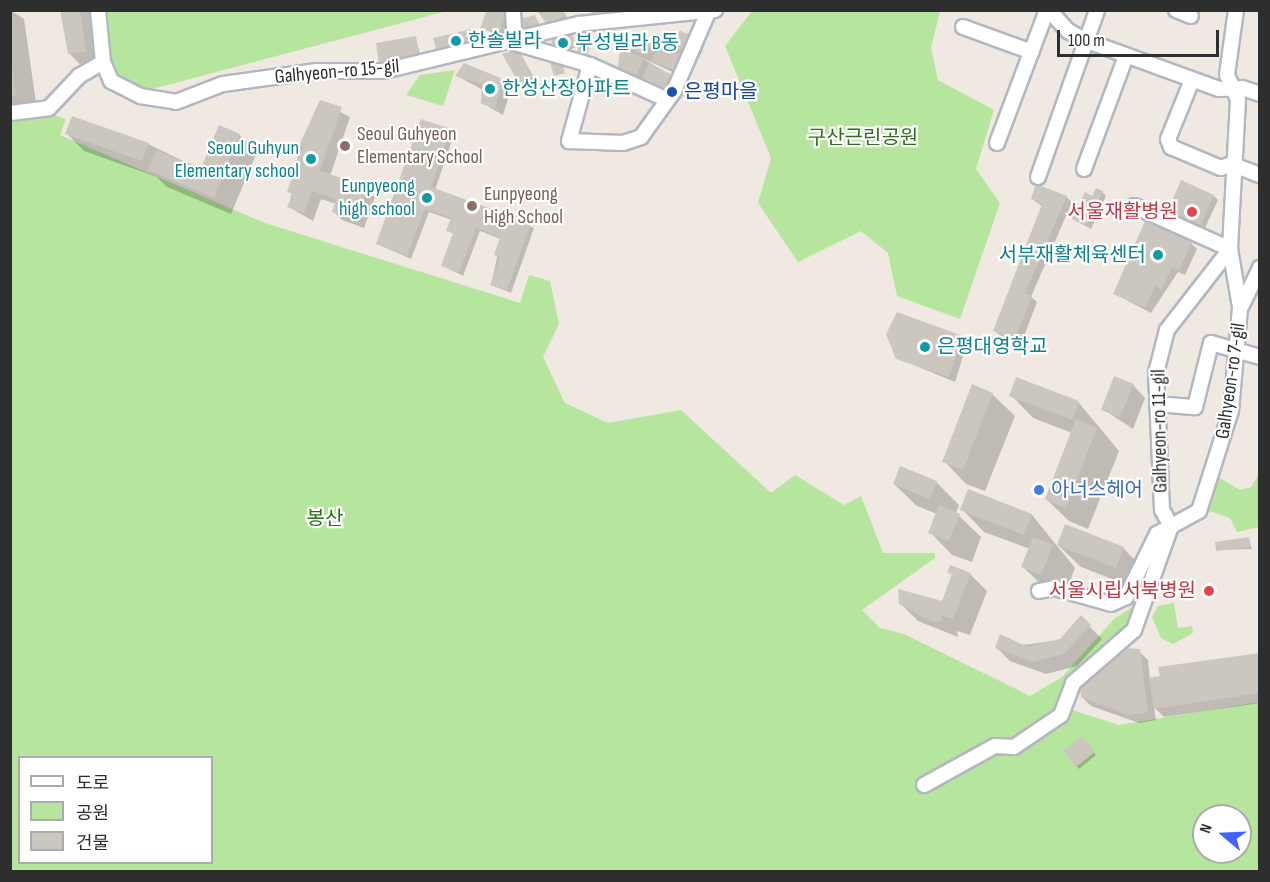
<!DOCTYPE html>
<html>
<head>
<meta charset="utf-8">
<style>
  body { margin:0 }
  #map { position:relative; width:1270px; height:882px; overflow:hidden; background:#efe9e1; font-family:"Sofia Sans Condensed","Noto Sans KR",sans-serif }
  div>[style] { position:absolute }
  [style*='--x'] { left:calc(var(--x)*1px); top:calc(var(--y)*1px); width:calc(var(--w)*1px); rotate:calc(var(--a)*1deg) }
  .green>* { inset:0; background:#b6e59e }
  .shadow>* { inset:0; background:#0003 }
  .building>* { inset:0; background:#cbc7bf }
  .roads { filter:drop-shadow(2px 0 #b4b7c1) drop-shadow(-2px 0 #b4b7c1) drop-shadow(0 2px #b4b7c1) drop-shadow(0 -2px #b4b7c1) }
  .minor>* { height:14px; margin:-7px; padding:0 7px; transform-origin:7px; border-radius:7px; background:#fff }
  .dots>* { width:16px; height:16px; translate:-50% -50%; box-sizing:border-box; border:3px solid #fff; border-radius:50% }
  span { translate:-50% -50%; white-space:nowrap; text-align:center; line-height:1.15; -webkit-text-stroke:4.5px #fff; paint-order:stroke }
  .culture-label { font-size:20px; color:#0d838f }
  .left { translate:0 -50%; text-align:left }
  .right { translate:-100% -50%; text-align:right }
  .street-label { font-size:20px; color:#2e2e2e }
  .transit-label { font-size:20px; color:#164399 }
  .education-label { font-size:20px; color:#785e54 }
  .park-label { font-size:20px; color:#2c6e1b }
  .health-label { font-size:20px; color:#be3a42 }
  .shop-label { font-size:20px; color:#366cbe }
  .frame { position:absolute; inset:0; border:12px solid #2e2e2e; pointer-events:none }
  .legend { position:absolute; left:18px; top:756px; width:195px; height:108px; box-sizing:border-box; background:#fff; border:2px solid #ababab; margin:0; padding:8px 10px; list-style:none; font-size:18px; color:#2e2e2e }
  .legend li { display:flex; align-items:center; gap:12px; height:30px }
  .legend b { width:30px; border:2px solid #ababab }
  .north { position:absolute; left:1192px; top:804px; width:60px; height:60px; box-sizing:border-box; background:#fff; border:2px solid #ababab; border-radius:50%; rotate:289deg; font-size:16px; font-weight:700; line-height:24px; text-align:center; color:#2e2e2e }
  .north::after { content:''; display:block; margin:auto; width:21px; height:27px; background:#4264fb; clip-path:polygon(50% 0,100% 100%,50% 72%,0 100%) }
  .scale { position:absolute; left:1057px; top:30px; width:162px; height:27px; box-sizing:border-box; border:3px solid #2e2e2e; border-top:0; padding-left:8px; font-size:18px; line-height:21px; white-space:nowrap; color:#2e2e2e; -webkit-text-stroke:4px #fff; paint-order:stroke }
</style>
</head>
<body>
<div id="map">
  <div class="green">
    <div style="clip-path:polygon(98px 11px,447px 11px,141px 92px,103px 62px)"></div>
    <div style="clip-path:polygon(752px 11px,940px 11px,931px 48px,938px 80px,994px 110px,976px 169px,1000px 203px,960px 319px,897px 296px,888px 253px,861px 231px,798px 262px,758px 203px,771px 158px,725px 46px)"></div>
    <div style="clip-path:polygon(455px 70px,443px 106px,406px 95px,420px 75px)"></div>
    <div style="clip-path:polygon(evenodd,51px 114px,66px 119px,60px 135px,265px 223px,520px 303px,529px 275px,550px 281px,559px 324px,543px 357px,565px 403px,608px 423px,681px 410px,771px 493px,795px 475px,844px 505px,861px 496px,883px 553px,935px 553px,935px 558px,862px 610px,880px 628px,904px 634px,1030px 696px,1062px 677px,1114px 619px,1137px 604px,1122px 638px,1068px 682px,1069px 709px,1119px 725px,1259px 702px,1259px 871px,11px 872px,11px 118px,51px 114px,20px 758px,212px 758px,212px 862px,20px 862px,20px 758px,51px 114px,1204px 816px,1240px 816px,1240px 852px,1204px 852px,1204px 816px)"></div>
    <div style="clip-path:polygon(1259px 474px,1259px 527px,1237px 532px,1230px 518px,1203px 509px,1218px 477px,1240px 490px,1251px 487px)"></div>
    <div style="clip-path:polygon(1174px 603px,1178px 628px,1192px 626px,1193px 633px,1173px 644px,1161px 638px,1152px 617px,1158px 606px)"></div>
  </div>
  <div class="shadow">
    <div style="clip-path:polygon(10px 10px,24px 19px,38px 117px,27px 118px,10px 102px)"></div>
    <div style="clip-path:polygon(62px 10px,98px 10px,108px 73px,91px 76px,69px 53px)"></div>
    <div style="clip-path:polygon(489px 10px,512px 19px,504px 39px,482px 27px)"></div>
    <div style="clip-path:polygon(536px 10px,558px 10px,570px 19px,553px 27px)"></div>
    <div style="clip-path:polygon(586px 10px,603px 10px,601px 16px)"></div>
    <div style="clip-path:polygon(535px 16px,544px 34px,531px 38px)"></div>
    <div style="clip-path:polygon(475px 30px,484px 49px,444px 58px)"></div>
    <div style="clip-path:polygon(681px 31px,703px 50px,697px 61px,680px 53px,693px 67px,686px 78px,642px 58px,673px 77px,676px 97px,619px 67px,633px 55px,623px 45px,652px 40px,675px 52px,664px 41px,667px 34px)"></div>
    <div style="clip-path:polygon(591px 34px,587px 60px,580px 59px)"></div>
    <div style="clip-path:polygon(572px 35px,577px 47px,558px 53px,556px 51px)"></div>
    <div style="clip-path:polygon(415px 38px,423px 62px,385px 68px)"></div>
    <div style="clip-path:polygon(519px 51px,536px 81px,525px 87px,504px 55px)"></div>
    <div style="clip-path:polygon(457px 76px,502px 81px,511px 89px,503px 115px,482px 103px,483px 90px)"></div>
    <div style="clip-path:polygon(320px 102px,350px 117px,330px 176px,375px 197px,364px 228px,342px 220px,333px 211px,336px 204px,321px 199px,313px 221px,289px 207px,300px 145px)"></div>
    <div style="clip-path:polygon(450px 130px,454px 134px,435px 190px,534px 228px,511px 293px,491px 285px,501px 239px,480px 231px,463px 276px,443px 266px,454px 235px,448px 230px,452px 220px,429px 212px,411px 259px,377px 244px)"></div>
    <div style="clip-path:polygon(67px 134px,148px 144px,202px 170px,239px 135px,257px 152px,231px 214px,167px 187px,157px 177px,84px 151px)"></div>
    <div style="clip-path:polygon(1102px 192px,1106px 196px,1091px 229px,1078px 222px,1074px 218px)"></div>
    <div style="clip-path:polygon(1214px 196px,1218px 200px,1204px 230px,1168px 213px)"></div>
    <div style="clip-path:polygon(1066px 197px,1072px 202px,1031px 297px,1037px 302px,1021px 344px,1001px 336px,995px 331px,1042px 206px,1032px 199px)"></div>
    <div style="clip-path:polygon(1191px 243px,1197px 249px,1185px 275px,1178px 272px,1151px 313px,1115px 294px)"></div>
    <div style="clip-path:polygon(962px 337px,967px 343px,955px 382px,897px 358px)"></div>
    <div style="clip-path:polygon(1017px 379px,1079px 403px,1119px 451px,1088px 529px,1069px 521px,1046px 499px,1072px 433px,1033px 418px,1011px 395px)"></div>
    <div style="clip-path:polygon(1133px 385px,1145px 398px,1133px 429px,1103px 409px)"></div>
    <div style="clip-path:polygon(992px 394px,1015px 416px,985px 491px,966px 484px,944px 461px)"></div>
    <div style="clip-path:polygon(936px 482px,959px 505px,956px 513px,981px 537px,972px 562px,952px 555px,930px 532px,937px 514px,917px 506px,894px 484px)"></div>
    <div style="clip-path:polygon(962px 509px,1032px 515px,1075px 568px,1064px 596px,1046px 589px,1023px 567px,1030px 549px,984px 532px)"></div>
    <div style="clip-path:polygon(1249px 539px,1252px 549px,1217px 550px)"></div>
    <div style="clip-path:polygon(1058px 545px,1123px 548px,1146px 571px,1138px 589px,1081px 567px)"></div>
    <div style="clip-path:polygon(949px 572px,970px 574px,987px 591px,970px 635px,957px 631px,958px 637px,918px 621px,900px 603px,943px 603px,953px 576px)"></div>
    <div style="clip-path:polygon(1081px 618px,1102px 639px,1077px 666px,1046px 674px,1010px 661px,997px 648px,1061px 640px)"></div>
    <div style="clip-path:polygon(1139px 651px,1148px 660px,1150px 679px,1260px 654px,1260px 703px,1164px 717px,1154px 707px,1156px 720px,1139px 723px,1091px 706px,1082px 697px)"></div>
    <div style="clip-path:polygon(1082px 738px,1096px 755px,1079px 769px,1065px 752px)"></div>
  </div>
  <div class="building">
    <div style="clip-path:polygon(60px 10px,80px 10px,86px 51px,68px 54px)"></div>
    <div style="clip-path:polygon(487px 10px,507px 12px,498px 35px,480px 28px)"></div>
    <div style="clip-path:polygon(546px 10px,561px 10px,567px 15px,547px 24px,540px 15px)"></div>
    <div style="clip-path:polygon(535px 15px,539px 29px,524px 34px,520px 19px)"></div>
    <div style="clip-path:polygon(476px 28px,479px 43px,437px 53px,433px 38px)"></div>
    <div style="clip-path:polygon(583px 30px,592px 32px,585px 59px,576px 57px)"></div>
    <div style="clip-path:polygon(671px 30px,691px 34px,689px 54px,662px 41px)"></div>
    <div style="clip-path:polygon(572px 34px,576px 45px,554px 51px,551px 40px)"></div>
    <div style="clip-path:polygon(416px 36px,420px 59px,379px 65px,376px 43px)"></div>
    <div style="clip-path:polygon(625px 36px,653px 39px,646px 55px,621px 45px)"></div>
    <div style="clip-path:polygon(660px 43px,685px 57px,677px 71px,651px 61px)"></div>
    <div style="clip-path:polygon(620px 48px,644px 58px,635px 79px,618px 68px)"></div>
    <div style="clip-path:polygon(519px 50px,533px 77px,519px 84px,502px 54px)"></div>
    <div style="clip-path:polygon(548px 55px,561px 59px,565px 73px,554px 76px)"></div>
    <div style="clip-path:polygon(12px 63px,16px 95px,10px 96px,10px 64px)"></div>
    <div style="clip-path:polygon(464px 63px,503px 79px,495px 108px,481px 104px,482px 84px,455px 76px)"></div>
    <div style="clip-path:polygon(649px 63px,674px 76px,667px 89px,641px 80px)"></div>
    <div style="clip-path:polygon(320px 100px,342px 107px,320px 171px,368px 187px,356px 220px,332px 212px,336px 199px,312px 191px,304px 213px,287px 207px,293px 194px,287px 192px,303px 147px,299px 146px)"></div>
    <div style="clip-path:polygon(72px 116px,149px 143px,142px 161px,65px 134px)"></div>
    <div style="clip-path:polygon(421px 119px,451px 129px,431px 187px,531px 223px,507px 290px,490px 285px,500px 257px,494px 255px,500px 237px,476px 228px,459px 273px,441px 266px,453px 233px,446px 231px,451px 218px,425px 209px,407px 256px,376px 244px)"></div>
    <div style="clip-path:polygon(219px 125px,240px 134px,214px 198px,148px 170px,156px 150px,201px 168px)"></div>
    <div style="clip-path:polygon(1181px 180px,1214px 195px,1200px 227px,1167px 213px)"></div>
    <div style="clip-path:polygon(1036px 184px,1067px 196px,1025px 293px,1032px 296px,1015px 339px,993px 331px,1042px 204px,1031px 199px)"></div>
    <div style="clip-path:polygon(1096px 188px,1103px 191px,1086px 226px,1072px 219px,1085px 192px,1092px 196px)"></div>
    <div style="clip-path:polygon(1145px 221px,1192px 242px,1179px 270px,1172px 267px,1162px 290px,1155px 286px,1145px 308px,1113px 294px)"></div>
    <div style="clip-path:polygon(897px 312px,963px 336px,949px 377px,896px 359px,886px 334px)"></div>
    <div style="clip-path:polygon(1114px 376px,1134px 384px,1120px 417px,1101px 410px)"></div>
    <div style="clip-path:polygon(1016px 377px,1079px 401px,1072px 420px,1009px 396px)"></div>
    <div style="clip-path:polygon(972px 384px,993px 393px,963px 470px,942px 462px)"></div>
    <div style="clip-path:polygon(1076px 419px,1097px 428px,1066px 508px,1045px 499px)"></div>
    <div style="clip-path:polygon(900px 466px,937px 481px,930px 499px,893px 484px)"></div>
    <div style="clip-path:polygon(968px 489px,1032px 514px,1024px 535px,960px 510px)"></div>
    <div style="clip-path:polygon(939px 505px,960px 514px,949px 541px,928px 533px)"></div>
    <div style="clip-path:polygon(1065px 524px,1124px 547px,1116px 568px,1057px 545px)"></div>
    <div style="clip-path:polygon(1033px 537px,1053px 545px,1041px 575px,1021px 567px)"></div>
    <div style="clip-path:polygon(1249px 537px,1251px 547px,1216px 551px,1215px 542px)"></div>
    <div style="clip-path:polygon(950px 565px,971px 573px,953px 619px,941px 615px,942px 621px,933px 622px,899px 604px,898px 589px,942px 601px,952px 574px,947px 573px)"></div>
    <div style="clip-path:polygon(1081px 615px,1091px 625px,1064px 654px,1032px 662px,995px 648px,1000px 634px,1028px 647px,1060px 639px)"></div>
    <div style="clip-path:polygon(1125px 648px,1140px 649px,1148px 712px,1129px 715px,1081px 697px,1080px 685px)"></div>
    <div style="clip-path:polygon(1260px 653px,1260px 693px,1154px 709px,1149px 678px,1160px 676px,1158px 667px)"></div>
    <div style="clip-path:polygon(1082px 736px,1095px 752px,1076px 767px,1063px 751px)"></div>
  </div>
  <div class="roads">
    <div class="minor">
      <div style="--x:98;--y:10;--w:52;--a:84.5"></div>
      <div style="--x:103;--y:62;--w:21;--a:67"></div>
      <div style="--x:111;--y:81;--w:33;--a:27"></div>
      <div style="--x:140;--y:96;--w:36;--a:9"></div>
      <div style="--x:176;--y:102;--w:50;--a:-21"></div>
      <div style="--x:223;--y:84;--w:95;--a:-7.9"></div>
      <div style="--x:317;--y:71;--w:67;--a:0"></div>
      <div style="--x:384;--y:71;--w:201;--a:-13.6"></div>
      <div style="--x:579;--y:24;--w:137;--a:-5.9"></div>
      <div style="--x:513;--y:10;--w:33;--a:87"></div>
      <div style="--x:515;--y:43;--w:78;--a:16.3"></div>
      <div style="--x:590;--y:65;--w:85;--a:24.2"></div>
      <div style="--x:1049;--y:10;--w:28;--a:48"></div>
      <div style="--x:1068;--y:31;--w:21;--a:28"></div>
      <div style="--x:1087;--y:41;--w:140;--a:20"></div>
      <div style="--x:1219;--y:89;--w:23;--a:-2"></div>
      <div style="--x:1242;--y:88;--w:19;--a:18"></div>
      <div style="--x:1176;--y:10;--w:16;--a:22"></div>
      <div style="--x:1236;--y:10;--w:66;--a:97.9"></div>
      <div style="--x:1227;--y:75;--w:27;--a:66"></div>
      <div style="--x:1238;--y:100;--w:149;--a:93.1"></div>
      <div style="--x:1230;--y:249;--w:59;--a:80.2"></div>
      <div style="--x:963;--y:27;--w:73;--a:19.9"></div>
      <div style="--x:590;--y:65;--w:79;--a:105.4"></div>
      <div style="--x:569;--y:141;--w:54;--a:2.1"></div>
      <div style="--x:623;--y:143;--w:19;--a:-18"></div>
      <div style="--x:641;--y:137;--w:57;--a:-54.3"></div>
      <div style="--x:674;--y:91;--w:88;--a:-66.6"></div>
      <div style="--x:1192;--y:80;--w:64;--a:112.1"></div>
      <div style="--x:1168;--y:139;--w:9;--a:69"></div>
      <div style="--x:1171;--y:147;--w:54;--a:22.8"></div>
      <div style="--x:1221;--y:168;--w:11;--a:-22"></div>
      <div style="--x:10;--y:113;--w:39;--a:-7"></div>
      <div style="--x:49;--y:108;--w:44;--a:-46.8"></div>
      <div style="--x:79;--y:76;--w:28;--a:-30"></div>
      <div style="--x:997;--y:143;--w:142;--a:-69.4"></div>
      <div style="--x:1231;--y:164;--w:31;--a:21"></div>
      <div style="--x:1084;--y:169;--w:121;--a:-69.6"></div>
      <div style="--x:1038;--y:177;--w:177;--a:-70.5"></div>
      <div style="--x:1134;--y:206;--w:105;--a:24.1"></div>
      <div style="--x:1157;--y:404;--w:38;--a:5"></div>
      <div style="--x:1195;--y:407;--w:66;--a:-76"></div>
      <div style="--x:1211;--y:343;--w:51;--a:15.9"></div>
      <div style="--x:1171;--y:526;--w:18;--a:-119"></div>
      <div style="--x:1162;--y:510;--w:137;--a:-92.5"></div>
      <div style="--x:1156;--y:373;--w:44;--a:-75.7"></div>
      <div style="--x:1167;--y:330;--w:103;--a:-52.1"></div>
      <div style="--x:1039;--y:591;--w:16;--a:-11"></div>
      <div style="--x:1055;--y:588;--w:58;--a:15.9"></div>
      <div style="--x:1111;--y:604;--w:17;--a:-25"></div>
      <div style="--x:1126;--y:597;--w:70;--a:-63.8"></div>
      <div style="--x:1157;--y:534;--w:48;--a:-28.7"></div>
      <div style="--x:1199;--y:511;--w:105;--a:-72.3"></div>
      <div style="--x:1231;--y:411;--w:102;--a:-85"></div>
      <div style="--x:1240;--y:309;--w:46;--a:-64"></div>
      <div style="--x:924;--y:785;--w:81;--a:-28.8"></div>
      <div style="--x:995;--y:746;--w:19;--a:3"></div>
      <div style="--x:1014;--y:747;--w:57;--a:-34.2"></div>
      <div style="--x:1061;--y:715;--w:34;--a:-69"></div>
      <div style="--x:1073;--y:683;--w:81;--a:-41"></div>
      <div style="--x:1134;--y:630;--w:110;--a:-70.4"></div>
    </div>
  </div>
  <div class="dots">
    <div style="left:456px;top:41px;background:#0f9aa8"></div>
    <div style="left:563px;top:43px;background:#0f9aa8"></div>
    <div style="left:490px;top:89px;background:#0f9aa8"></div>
    <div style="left:672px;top:92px;background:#1a4fb4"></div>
    <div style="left:345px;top:146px;background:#8d6e63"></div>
    <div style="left:311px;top:159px;background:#0f9aa8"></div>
    <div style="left:427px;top:198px;background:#0f9aa8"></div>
    <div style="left:472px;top:206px;background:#8d6e63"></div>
    <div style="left:1192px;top:212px;background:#e0444e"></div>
    <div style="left:1158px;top:255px;background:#0f9aa8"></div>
    <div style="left:925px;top:347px;background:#0f9aa8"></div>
    <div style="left:1039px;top:490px;background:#3f7fe0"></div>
    <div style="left:1209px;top:591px;background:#e0444e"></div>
  </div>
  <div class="culture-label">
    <span class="left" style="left:468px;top:41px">한솔빌라</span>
    <span class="left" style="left:575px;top:43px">부성빌라 B동</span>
    <span class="left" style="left:502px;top:89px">한성산장아파트</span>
    <span class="right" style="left:299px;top:160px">Seoul Guhyun<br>Elementary school</span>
    <span class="right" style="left:415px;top:198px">Eunpyeong<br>high school</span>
    <span class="right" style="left:1146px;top:255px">서부재활체육센터</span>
    <span class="left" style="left:937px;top:347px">은평대영학교</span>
  </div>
  <div class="street-label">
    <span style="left:337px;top:72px;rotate:-5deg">Galhyeon-ro 15-gil</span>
    <span style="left:1231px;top:381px;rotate:-82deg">Galhyeon-ro 7-gil</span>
    <span style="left:1160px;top:431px;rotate:-91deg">Galhyeon-ro 11-gil</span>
  </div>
  <div class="transit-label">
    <span class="left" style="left:684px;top:92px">은평마을</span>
  </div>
  <div class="education-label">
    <span class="left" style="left:357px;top:146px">Seoul Guhyeon<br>Elementary School</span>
    <span class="left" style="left:484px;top:206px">Eunpyeong<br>High School</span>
  </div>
  <div class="park-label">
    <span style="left:863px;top:138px">구산근린공원</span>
    <span style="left:325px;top:519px">봉산</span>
  </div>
  <div class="health-label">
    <span class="right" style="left:1178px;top:212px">서울재활병원</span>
    <span class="right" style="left:1196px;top:591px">서울시립서북병원</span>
  </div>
  <div class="shop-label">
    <span class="left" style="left:1051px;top:490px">아너스헤어</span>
  </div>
  <div class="frame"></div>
  <ul class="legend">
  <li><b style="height:8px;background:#fff"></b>도로</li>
  <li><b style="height:16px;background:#b6e59e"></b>공원</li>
  <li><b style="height:16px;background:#cbc7bf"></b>건물</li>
  </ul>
  <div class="north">N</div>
  <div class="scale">100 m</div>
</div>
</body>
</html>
